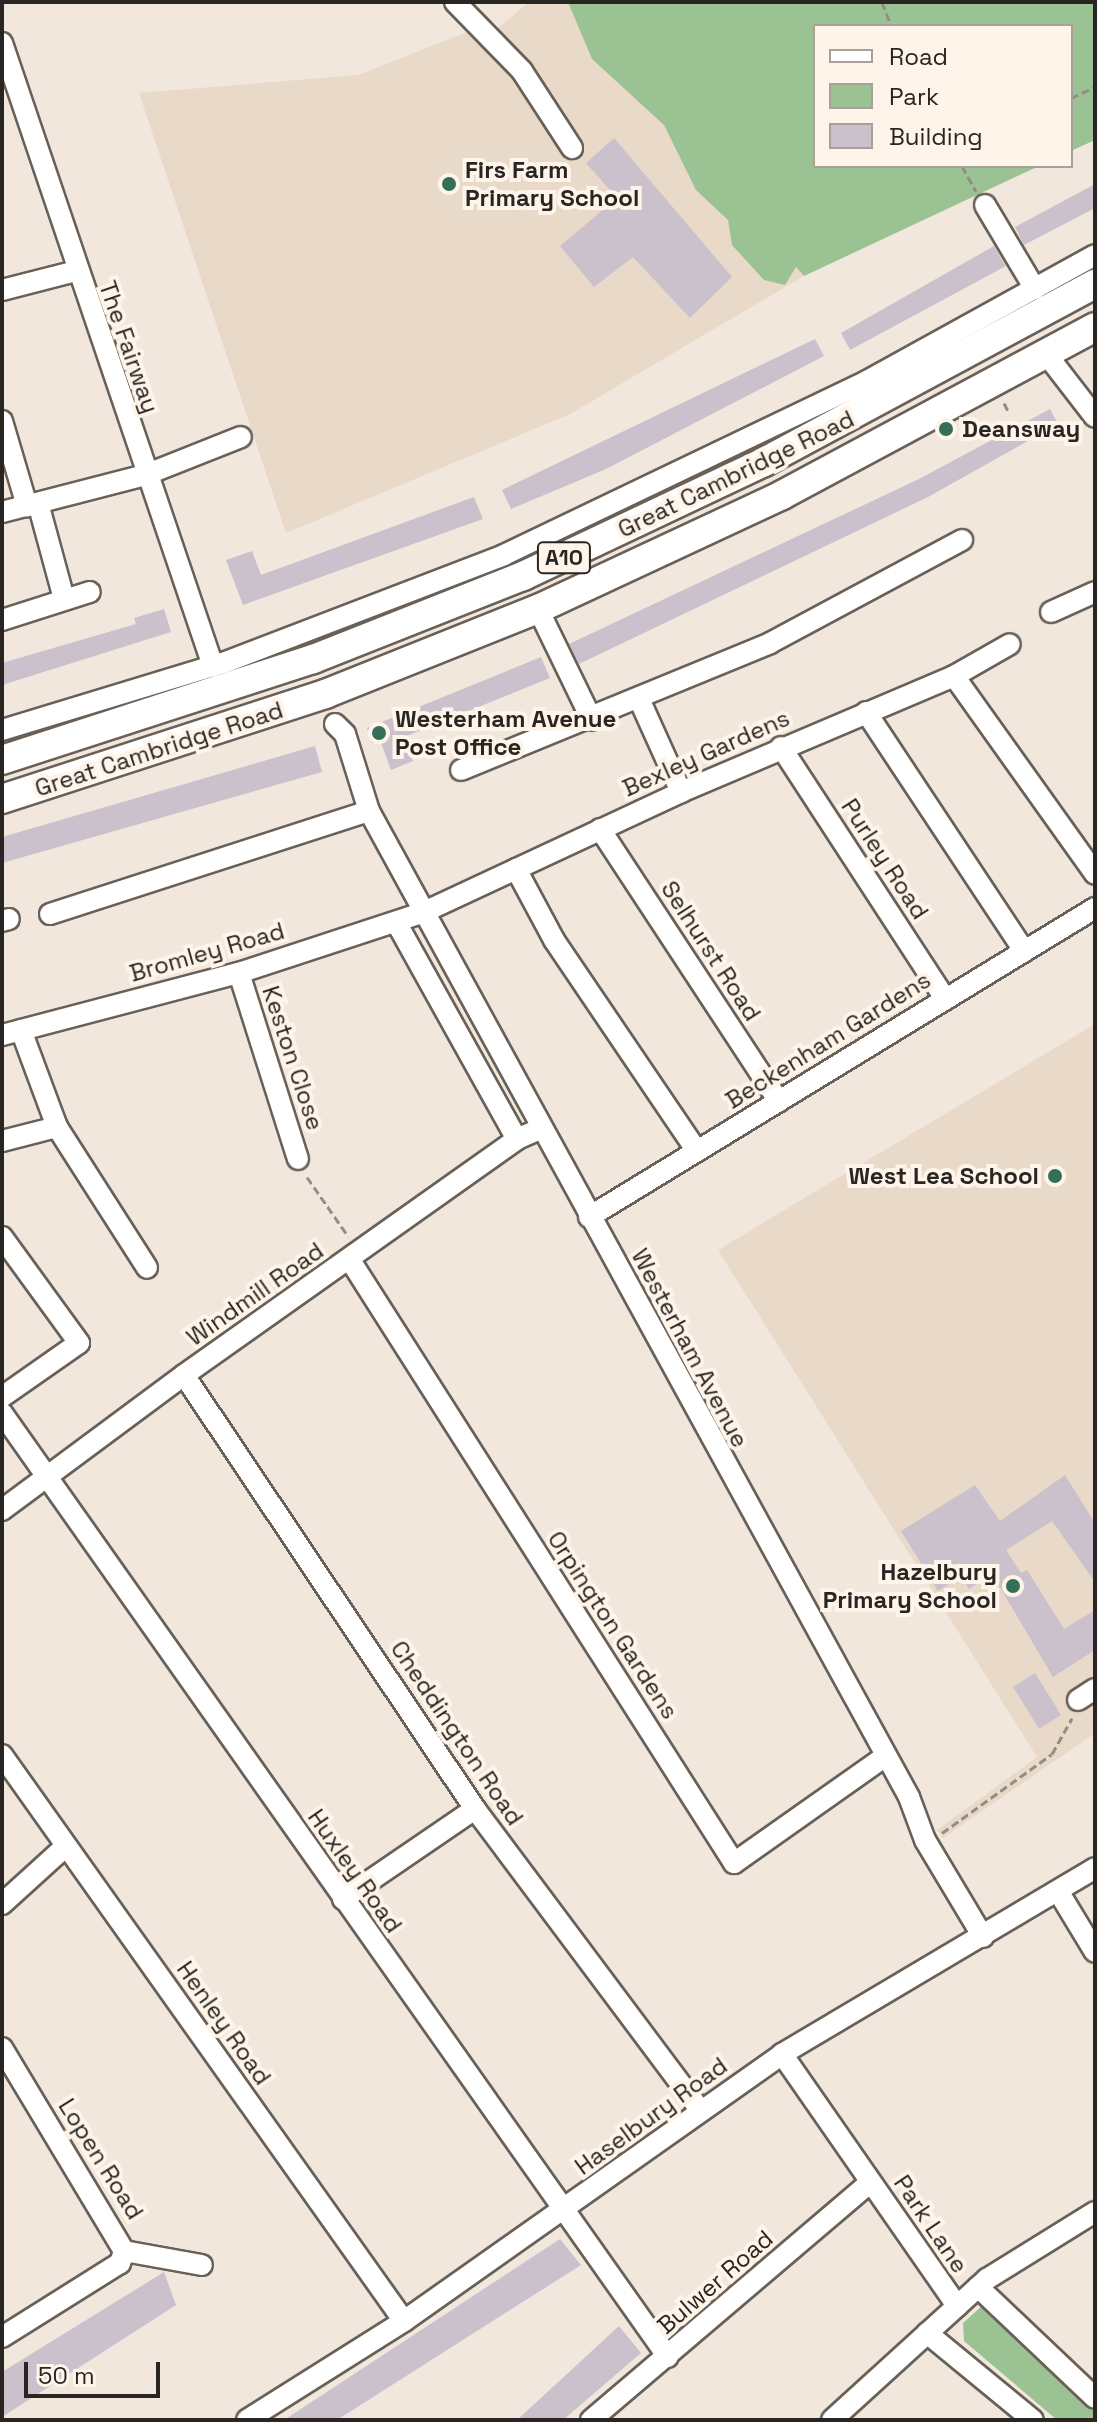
<!DOCTYPE html>
<html>
<head>
<meta charset="utf-8">
<style>
  body { margin:0 }
  #map { position:relative; width:1097px; height:2422px; overflow:hidden; background:#f1e7dc; font-family:"Space Grotesk",sans-serif }
  div>[style] { position:absolute }
  [style*='--x'] { left:calc(var(--x)*1px); top:calc(var(--y)*1px); width:calc(var(--w)*1px); rotate:calc(var(--a)*1deg) }
  .built>* { inset:0; background:#e8d9c8 }
  .green>* { inset:0; background:#9bc293 }
  .building>* { inset:0; background:#cbc1cc }
  .path>* { height:3px; margin-top:-1.5px; transform-origin:0; background:repeating-linear-gradient(90deg,#948c85 0 8px,transparent 0 12px) }
  .roads { filter:drop-shadow(2px 0 #696057) drop-shadow(-2px 0 #696057) drop-shadow(0 2px #696057) drop-shadow(0 -2px #696057) }
  .minor>* { height:20px; margin:-10px; padding:0 10px; transform-origin:10px; border-radius:10px; background:#fff }
  .highway>* { height:28px; margin:-14px; padding:0 14px; transform-origin:14px; border-radius:14px; background:#fff }
  .dots>* { width:22px; height:22px; translate:-50% -50%; box-sizing:border-box; border:4px solid #fef4e9; border-radius:50% }
  span { translate:-50% -50%; white-space:nowrap; text-align:center; line-height:1.15; -webkit-text-stroke:8px #fef4e9; paint-order:stroke }
  .shield-label span { padding:2px 6px; background:#fef4e9; border:2px solid; border-radius:6px; -webkit-text-stroke-width:0 }
  .shield-label { font-size:22px; color:#292522; font-weight:700 }
  .poi-label { font-size:24px; color:#292522; font-weight:700 }
  .left { translate:0 -50%; text-align:left }
  .right { translate:-100% -50%; text-align:right }
  .street-label { font-size:24px; color:#292522 }
  .frame { position:absolute; inset:0; border:4px solid #292522; pointer-events:none }
  .legend { position:absolute; left:813px; top:24px; width:260px; height:144px; box-sizing:border-box; background:#fef4e9; border:2px solid #a9a199; margin:0; padding:10px 14px; list-style:none; font-size:24px; color:#292522 }
  .legend li { display:flex; align-items:center; gap:16px; height:40px }
  .legend b { width:40px; border:2px solid #a9a199 }
  .scale { position:absolute; left:24px; top:2362px; width:136px; height:36px; box-sizing:border-box; border:4px solid #292522; border-top:0; padding-left:10px; font-size:24px; line-height:28px; white-space:nowrap; color:#292522; -webkit-text-stroke:6px #fef4e9; paint-order:stroke }
</style>
</head>
<body>
<div id="map">
  <div class="built">
    <div style="clip-path:polygon(529px 2px,579px 2px,804px 276px,570px 414px,286px 533px,139px 93px,358px 75px,483px 26px,491px 34px)"></div>
    <div style="clip-path:polygon(1095px 1024px,1095px 1733px,943px 1838px,937px 1830px,1037px 1757px,718px 1250px)"></div>
  </div>
  <div class="green">
    <div style="clip-path:polygon(568px 2px,1095px 2px,1095px 140px,1071px 151px,1071px 26px,815px 26px,815px 166px,1039px 166px,804px 276px,796px 267px,785px 285px,764px 280px,732px 245px,728px 220px,696px 190px,664px 125px,592px 59px)"></div>
    <div style="clip-path:polygon(982px 2306px,1095px 2412px,1095px 2420px,1057px 2420px,964px 2341px,963px 2323px)"></div>
  </div>
  <div class="building">
    <div style="clip-path:polygon(614px 138px,732px 277px,690px 318px,633px 257px,594px 287px,560px 246px,617px 198px,586px 163px)"></div>
    <div style="clip-path:polygon(1095px 184px,1095px 208px,1024px 245px,1015px 227px)"></div>
    <div style="clip-path:polygon(994px 246px,1006px 266px,850px 350px,841px 333px)"></div>
    <div style="clip-path:polygon(815px 339px,824px 356px,606px 469px,511px 509px,502px 490px)"></div>
    <div style="clip-path:polygon(1050px 409px,1058px 424px,928px 497px,579px 664px,569px 644px,919px 479px)"></div>
    <div style="clip-path:polygon(474px 497px,483px 519px,243px 605px,226px 560px,252px 551px,261px 575px)"></div>
    <div style="clip-path:polygon(164px 609px,171px 632px,2px 685px,2px 663px,136px 624px,134px 618px)"></div>
    <div style="clip-path:polygon(541px 657px,550px 678px,404px 737px,413px 761px,391px 770px,380px 740px,372px 743px,367px 728px)"></div>
    <div style="clip-path:polygon(315px 746px,322px 772px,2px 863px,2px 837px)"></div>
    <div style="clip-path:polygon(1065px 1475px,1095px 1523px,1095px 1582px,1052px 1521px,1006px 1550px,1021px 1573px,1027px 1570px,1064px 1629px,1095px 1610px,1095px 1650px,1053px 1677px,992px 1574px,969px 1589px,961px 1576px,938px 1591px,901px 1531px,975px 1485px,1000px 1521px)"></div>
    <div style="clip-path:polygon(1035px 1673px,1061px 1715px,1039px 1729px,1013px 1687px)"></div>
    <div style="clip-path:polygon(560px 2239px,581px 2265px,337px 2420px,284px 2420px)"></div>
    <div style="clip-path:polygon(164px 2272px,176px 2305px,2px 2417px,2px 2372px)"></div>
    <div style="clip-path:polygon(619px 2326px,641px 2353px,563px 2420px,517px 2420px)"></div>
  </div>
  <div class="path">
    <div style="--x:882;--y:2;--w:26;--a:69"></div>
    <div style="--x:1071;--y:98;--w:26;--a:-25"></div>
    <div style="--x:962;--y:166;--w:29;--a:61"></div>
    <div style="--x:1004;--y:403;--w:11;--a:63"></div>
    <div style="--x:307;--y:1177;--w:72;--a:55.2"></div>
    <div style="--x:942;--y:1833;--w:135;--a:-35.7"></div>
    <div style="--x:1052;--y:1754;--w:41;--a:-60.9"></div>
  </div>
  <div class="roads">
    <div class="minor">
      <div style="--x:455;--y:2;--w:96;--a:45.8"></div>
      <div style="--x:522;--y:71;--w:92;--a:57"></div>
      <div style="--x:2;--y:43;--w:658;--a:71.29"></div>
      <div style="--x:985;--y:205;--w:98;--a:59.2"></div>
      <div style="--x:2;--y:290;--w:76;--a:-14.4"></div>
      <div style="--x:1047;--y:355;--w:78;--a:52.3"></div>
      <div style="--x:2;--y:421;--w:89;--a:73.6"></div>
      <div style="--x:38;--y:503;--w:99;--a:74.8"></div>
      <div style="--x:2;--y:512;--w:148;--a:-14.5"></div>
      <div style="--x:145;--y:475;--w:103;--a:-21.6"></div>
      <div style="--x:538;--y:609;--w:123;--a:64.1"></div>
      <div style="--x:1051;--y:612;--w:48;--a:-24.4"></div>
      <div style="--x:2;--y:620;--w:92;--a:-17.7"></div>
      <div style="--x:954;--y:676;--w:243;--a:54.5"></div>
      <div style="--x:640;--y:701;--w:100;--a:65.7"></div>
      <div style="--x:866;--y:712;--w:287;--a:56.5"></div>
      <div style="--x:335;--y:724;--w:14;--a:45"></div>
      <div style="--x:345;--y:734;--w:81;--a:72.7"></div>
      <div style="--x:369;--y:811;--w:1124;--a:61.29"></div>
      <div style="--x:909;--y:1797;--w:46;--a:69.6"></div>
      <div style="--x:925;--y:1840;--w:113;--a:59.1"></div>
      <div style="--x:2;--y:730;--w:231;--a:-16.9"></div>
      <div style="--x:223;--y:663;--w:301;--a:-21"></div>
      <div style="--x:504;--y:555;--w:403;--a:-25.6"></div>
      <div style="--x:867;--y:381;--w:260;--a:-28.9"></div>
      <div style="--x:781;--y:747;--w:301;--a:56.9"></div>
      <div style="--x:461;--y:770;--w:334;--a:-22.3"></div>
      <div style="--x:770;--y:643;--w:218;--a:-28.2"></div>
      <div style="--x:600;--y:829;--w:326;--a:56.7"></div>
      <div style="--x:516;--y:869;--w:81;--a:61.8"></div>
      <div style="--x:554;--y:940;--w:255;--a:55.9"></div>
      <div style="--x:50;--y:914;--w:335;--a:-17.9"></div>
      <div style="--x:2;--y:921;--w:7;--a:-16"></div>
      <div style="--x:396;--y:922;--w:248;--a:60.9"></div>
      <div style="--x:239;--y:973;--w:195;--a:72.4"></div>
      <div style="--x:21;--y:1030;--w:103;--a:69.6"></div>
      <div style="--x:57;--y:1127;--w:167;--a:57.4"></div>
      <div style="--x:2;--y:1035;--w:245;--a:-14.7"></div>
      <div style="--x:239;--y:973;--w:195;--a:-18.2"></div>
      <div style="--x:424;--y:912;--w:284;--a:-25"></div>
      <div style="--x:681;--y:792;--w:297;--a:-23"></div>
      <div style="--x:954;--y:676;--w:64;--a:-29.7"></div>
      <div style="--x:2;--y:1141;--w:57;--a:-14.3"></div>
      <div style="--x:589;--y:1217;--w:593;--a:-31.41"></div>
      <div style="--x:2;--y:1237;--w:131;--a:54"></div>
      <div style="--x:79;--y:1343;--w:94;--a:145"></div>
      <div style="--x:350;--y:1260;--w:715;--a:57.51"></div>
      <div style="--x:734;--y:1863;--w:184;--a:-35.2"></div>
      <div style="--x:184;--y:1375;--w:523;--a:56.16"></div>
      <div style="--x:475;--y:1809;--w:377;--a:53.2"></div>
      <div style="--x:2;--y:1413;--w:1155;--a:54.8"></div>
      <div style="--x:2;--y:1510;--w:227;--a:-36.6"></div>
      <div style="--x:184;--y:1375;--w:408;--a:-35.3"></div>
      <div style="--x:517;--y:1139;--w:27;--a:-24"></div>
      <div style="--x:1078;--y:1700;--w:20;--a:-33"></div>
      <div style="--x:2;--y:1755;--w:694;--a:54.62"></div>
      <div style="--x:1058;--y:1891;--w:71;--a:58.8"></div>
      <div style="--x:343;--y:1899;--w:160;--a:-34.3"></div>
      <div style="--x:2;--y:1904;--w:86;--a:-42.2"></div>
      <div style="--x:2;--y:2048;--w:237;--a:59"></div>
      <div style="--x:124;--y:2251;--w:13;--a:108"></div>
      <div style="--x:120;--y:2263;--w:139;--a:147.9"></div>
      <div style="--x:782;--y:2054;--w:307;--a:55.2"></div>
      <div style="--x:124;--y:2251;--w:79;--a:10.2"></div>
      <div style="--x:978;--y:2287;--w:161;--a:43.5"></div>
      <div style="--x:927;--y:2333;--w:137;--a:39.4"></div>
      <div style="--x:247;--y:2420;--w:186;--a:-32.2"></div>
      <div style="--x:404;--y:2321;--w:463;--a:-35.2"></div>
      <div style="--x:782;--y:2054;--w:364;--a:-30.7"></div>
      <div style="--x:591;--y:2420;--w:367;--a:-40.4"></div>
      <div style="--x:832;--y:2420;--w:210;--a:-42.3"></div>
      <div style="--x:987;--y:2279;--w:127;--a:-31.8"></div>
    </div>
    <div class="highway">
      <div style="--x:2;--y:760;--w:327;--a:-18"></div>
      <div style="--x:313;--y:659;--w:226;--a:-21.6"></div>
      <div style="--x:523;--y:576;--w:267;--a:-25.3"></div>
      <div style="--x:764;--y:462;--w:376;--a:-28.3"></div>
      <div style="--x:2;--y:799;--w:340;--a:-18"></div>
      <div style="--x:325;--y:694;--w:229;--a:-21.8"></div>
      <div style="--x:538;--y:609;--w:269;--a:-25"></div>
      <div style="--x:782;--y:495;--w:355;--a:-28.2"></div>
    </div>
  </div>
  <div class="dots">
    <div style="left:449px;top:184px;background:#346f58"></div>
    <div style="left:946px;top:429px;background:#346f58"></div>
    <div style="left:379px;top:733px;background:#346f58"></div>
    <div style="left:1055px;top:1176px;background:#346f58"></div>
    <div style="left:1013px;top:1586px;background:#346f58"></div>
  </div>
  <div class="shield-label">
    <span style="left:564px;top:558px">A10</span>
  </div>
  <div class="poi-label">
    <span class="left" style="left:465px;top:184px">Firs Farm<br>Primary School</span>
    <span class="left" style="left:962px;top:429px">Deansway</span>
    <span class="left" style="left:395px;top:733px">Westerham Avenue<br>Post Office</span>
    <span class="right" style="left:1039px;top:1176px">West Lea School</span>
    <span class="right" style="left:997px;top:1586px">Hazelbury<br>Primary School</span>
  </div>
  <div class="street-label">
    <span style="left:129px;top:347px;rotate:71deg">The Fairway</span>
    <span style="left:736px;top:474px;rotate:-26deg">Great Cambridge Road</span>
    <span style="left:159px;top:749px;rotate:-18deg">Great Cambridge Road</span>
    <span style="left:706px;top:753px;rotate:-24deg">Bexley Gardens</span>
    <span style="left:885px;top:859px;rotate:57deg">Purley Road</span>
    <span style="left:711px;top:951px;rotate:57deg">Selhurst Road</span>
    <span style="left:207px;top:952px;rotate:-16deg">Bromley Road</span>
    <span style="left:828px;top:1040px;rotate:-32deg">Beckenham Gardens</span>
    <span style="left:293px;top:1058px;rotate:72deg">Keston Close</span>
    <span style="left:255px;top:1294px;rotate:-35deg">Windmill Road</span>
    <span style="left:690px;top:1348px;rotate:62deg">Westerham Avenue</span>
    <span style="left:613px;top:1625px;rotate:57deg">Orpington Gardens</span>
    <span style="left:457px;top:1733px;rotate:56deg">Cheddington Road</span>
    <span style="left:355px;top:1871px;rotate:55deg">Huxley Road</span>
    <span style="left:224px;top:2023px;rotate:55deg">Henley Road</span>
    <span style="left:651px;top:2116px;rotate:-36deg">Haselbury Road</span>
    <span style="left:101px;top:2159px;rotate:58deg">Lopen Road</span>
    <span style="left:931px;top:2224px;rotate:56deg">Park Lane</span>
    <span style="left:715px;top:2282px;rotate:-41deg">Bulwer Road</span>
  </div>
  <div class="frame"></div>
  <ul class="legend">
  <li><b style="height:10px;background:#fff"></b>Road</li>
  <li><b style="height:22px;background:#9bc293"></b>Park</li>
  <li><b style="height:22px;background:#cbc1cc"></b>Building</li>
  </ul>
  <div class="scale">50 m</div>
</div>
</body>
</html>
